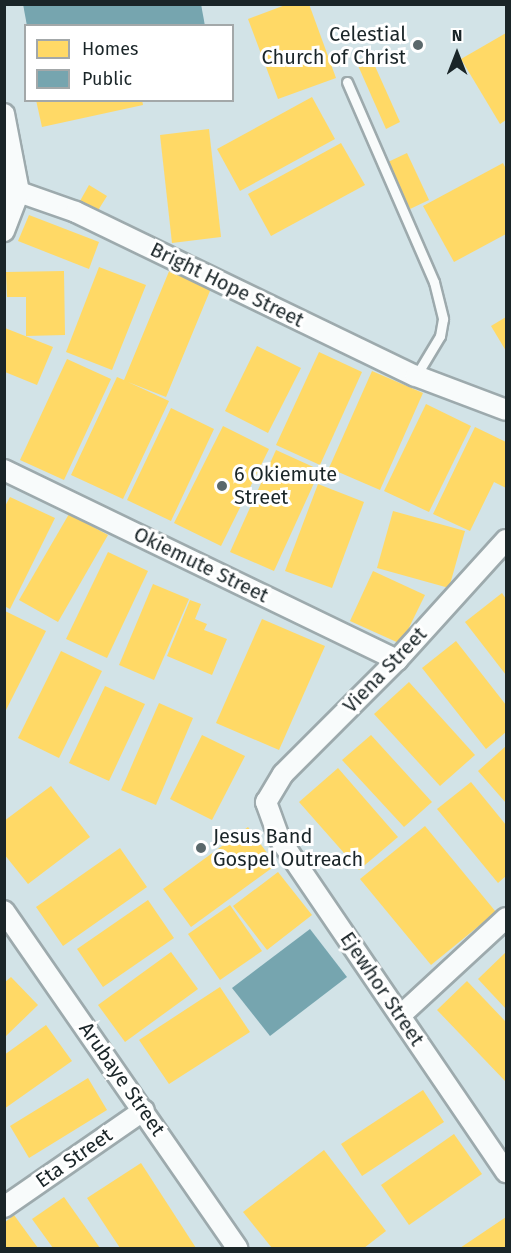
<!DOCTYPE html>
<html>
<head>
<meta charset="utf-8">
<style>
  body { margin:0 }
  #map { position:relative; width:511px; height:1253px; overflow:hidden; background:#d2e3e7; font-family:"Fira Sans",sans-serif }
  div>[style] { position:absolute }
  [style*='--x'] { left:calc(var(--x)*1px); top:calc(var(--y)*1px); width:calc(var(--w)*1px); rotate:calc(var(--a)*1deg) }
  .homes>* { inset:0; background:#ffd966 }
  .public>* { inset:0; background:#76a5af }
  .roads { filter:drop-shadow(2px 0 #9daaad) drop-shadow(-2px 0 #9daaad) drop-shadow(0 2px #9daaad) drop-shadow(0 -2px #9daaad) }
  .service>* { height:9px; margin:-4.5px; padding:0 4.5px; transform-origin:4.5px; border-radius:4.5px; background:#f8fbfb }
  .minor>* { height:20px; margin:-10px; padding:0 10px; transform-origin:10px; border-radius:10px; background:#f8fbfb }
  .dots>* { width:16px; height:16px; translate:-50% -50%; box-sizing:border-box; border:3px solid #fff; border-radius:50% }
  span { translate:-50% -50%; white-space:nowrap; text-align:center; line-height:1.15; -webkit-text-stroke:6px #fff; paint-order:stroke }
  .poi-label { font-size:20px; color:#1a2528 }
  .right { translate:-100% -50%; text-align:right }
  .left { translate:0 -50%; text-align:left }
  .street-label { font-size:20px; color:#1a2528 }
  .frame { position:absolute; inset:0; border:6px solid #1a2528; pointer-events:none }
  .legend { position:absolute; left:24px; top:24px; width:210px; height:78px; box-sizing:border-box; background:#fff; border:2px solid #a3a8a9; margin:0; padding:8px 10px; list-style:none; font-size:18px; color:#1a2528 }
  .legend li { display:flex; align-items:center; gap:12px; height:30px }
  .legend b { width:30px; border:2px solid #a3a8a9 }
  .north { position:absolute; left:427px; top:24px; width:60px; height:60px; -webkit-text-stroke:4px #fff; paint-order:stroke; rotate:0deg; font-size:16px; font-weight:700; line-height:24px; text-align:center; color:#1a2528 }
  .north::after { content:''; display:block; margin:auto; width:21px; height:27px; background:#1a2528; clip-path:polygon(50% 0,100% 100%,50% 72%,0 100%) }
</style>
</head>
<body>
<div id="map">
  <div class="homes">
    <div style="clip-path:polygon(288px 4px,309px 4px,336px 78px,278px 99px,248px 19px)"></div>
    <div style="clip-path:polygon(506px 33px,506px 120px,500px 124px,461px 59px)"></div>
    <div style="clip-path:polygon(370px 55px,400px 122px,386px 129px,356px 61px)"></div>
    <div style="clip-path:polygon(312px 97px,335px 139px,240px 191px,217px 149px)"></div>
    <div style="clip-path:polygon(36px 100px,142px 100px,143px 105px,42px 127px)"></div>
    <div style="clip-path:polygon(209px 129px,221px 237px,172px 243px,160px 135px)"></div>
    <div style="clip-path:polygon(341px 143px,365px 185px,271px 236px,248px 194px)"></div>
    <div style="clip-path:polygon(407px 153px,429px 200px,410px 209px,388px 162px)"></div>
    <div style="clip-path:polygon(503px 163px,506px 169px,506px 234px,454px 262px,423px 206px)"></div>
    <div style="clip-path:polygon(89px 185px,107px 196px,97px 212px,80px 201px)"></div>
    <div style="clip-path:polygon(29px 215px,99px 242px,89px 269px,18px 241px)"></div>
    <div style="clip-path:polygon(99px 267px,146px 285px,112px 370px,66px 352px)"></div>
    <div style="clip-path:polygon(170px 269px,212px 286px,166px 397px,128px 382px,169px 401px,123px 499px,71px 475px,117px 377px,124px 380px)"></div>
    <div style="clip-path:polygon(64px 271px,65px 335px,26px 336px,26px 297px,7px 297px,6px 272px)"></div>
    <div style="clip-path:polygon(506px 317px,506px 351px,491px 326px)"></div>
    <div style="clip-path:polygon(5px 328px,53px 347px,37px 385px,5px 372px)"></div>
    <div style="clip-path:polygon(257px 346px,301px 368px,268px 433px,225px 411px)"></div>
    <div style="clip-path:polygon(319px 352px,362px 372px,320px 465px,276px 445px)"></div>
    <div style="clip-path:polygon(67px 359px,111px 379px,64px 480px,20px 460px)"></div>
    <div style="clip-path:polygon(372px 371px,423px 393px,380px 490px,329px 468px)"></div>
    <div style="clip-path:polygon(426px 404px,471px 426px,429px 512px,384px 491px)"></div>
    <div style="clip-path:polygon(171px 408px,214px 429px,171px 521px,127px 500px)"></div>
    <div style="clip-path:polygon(223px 426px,269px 449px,221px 546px,174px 523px)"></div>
    <div style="clip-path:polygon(475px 427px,506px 442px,506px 488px,494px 482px,470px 531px,433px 514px)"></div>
    <div style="clip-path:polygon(276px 450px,320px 470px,274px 571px,230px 552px)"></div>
    <div style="clip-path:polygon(318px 484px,364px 502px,332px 588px,285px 571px)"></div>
    <div style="clip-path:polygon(10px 497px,55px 518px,10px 609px,4px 606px,4px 508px)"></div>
    <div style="clip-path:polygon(393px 511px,465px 531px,449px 588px,377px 568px)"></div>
    <div style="clip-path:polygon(69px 514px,108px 535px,58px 622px,19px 600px)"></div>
    <div style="clip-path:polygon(108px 552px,148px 571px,107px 658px,66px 639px)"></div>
    <div style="clip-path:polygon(373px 571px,425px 595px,401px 644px,350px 621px)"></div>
    <div style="clip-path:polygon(153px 584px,189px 599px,154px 680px,119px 665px)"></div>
    <div style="clip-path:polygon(502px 593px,506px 599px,506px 675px,465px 622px)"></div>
    <div style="clip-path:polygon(190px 600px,201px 604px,195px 619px,207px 624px,204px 630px,227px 639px,212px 675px,167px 656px)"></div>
    <div style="clip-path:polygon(5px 611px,46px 631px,4px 714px,4px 612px)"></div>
    <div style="clip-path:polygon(262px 619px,325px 646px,279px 750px,216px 723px)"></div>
    <div style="clip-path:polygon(456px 641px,506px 705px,506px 732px,486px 749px,422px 668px)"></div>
    <div style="clip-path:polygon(61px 651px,102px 671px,59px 758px,18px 738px)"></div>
    <div style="clip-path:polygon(409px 682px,475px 755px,440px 786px,374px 714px)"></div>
    <div style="clip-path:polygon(105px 686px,145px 704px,109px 781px,69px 763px)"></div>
    <div style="clip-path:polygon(159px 703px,193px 718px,156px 805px,121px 790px)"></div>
    <div style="clip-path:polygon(202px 735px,245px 756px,212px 820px,170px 799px)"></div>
    <div style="clip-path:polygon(371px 735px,432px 802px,404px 827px,342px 760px)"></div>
    <div style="clip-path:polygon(506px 746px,506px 803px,478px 771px)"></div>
    <div style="clip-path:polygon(338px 768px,398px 837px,359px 870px,299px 802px)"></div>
    <div style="clip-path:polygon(471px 782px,506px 825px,506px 876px,498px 883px,437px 809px)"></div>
    <div style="clip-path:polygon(51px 786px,90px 837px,28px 884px,4px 854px,4px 821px)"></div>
    <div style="clip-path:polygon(425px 826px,496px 912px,431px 965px,360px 879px)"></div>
    <div style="clip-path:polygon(248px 827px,276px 865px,191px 927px,163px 889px)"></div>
    <div style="clip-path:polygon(120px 848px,147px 887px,63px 946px,36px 907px)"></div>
    <div style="clip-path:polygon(278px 872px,312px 915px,267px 950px,233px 906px)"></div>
    <div style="clip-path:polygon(148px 900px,174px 938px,103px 987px,77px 949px)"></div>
    <div style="clip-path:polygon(230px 905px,262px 951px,220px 980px,188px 934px)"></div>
    <div style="clip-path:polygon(171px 952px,198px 989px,125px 1042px,98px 1005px)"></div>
    <div style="clip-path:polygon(506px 952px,506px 1009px,478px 979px)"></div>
    <div style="clip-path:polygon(11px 977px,38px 1005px,4px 1038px,4px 983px)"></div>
    <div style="clip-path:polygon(467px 981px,506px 1022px,506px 1082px,437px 1010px)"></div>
    <div style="clip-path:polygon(220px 987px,250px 1032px,169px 1084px,139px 1040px)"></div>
    <div style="clip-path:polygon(46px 1025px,72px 1061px,4px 1109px,4px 1055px)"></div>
    <div style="clip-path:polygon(88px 1078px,107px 1110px,29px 1158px,10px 1126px)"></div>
    <div style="clip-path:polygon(423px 1090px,444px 1122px,362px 1176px,341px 1144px)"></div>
    <div style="clip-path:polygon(454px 1134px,482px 1174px,409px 1225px,381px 1185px)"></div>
    <div style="clip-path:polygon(324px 1150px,386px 1231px,364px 1248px,272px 1248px,243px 1212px)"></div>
    <div style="clip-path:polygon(141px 1163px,196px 1248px,120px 1248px,87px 1198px)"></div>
    <div style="clip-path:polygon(64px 1197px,100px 1248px,53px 1248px,32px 1219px)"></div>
    <div style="clip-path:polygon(14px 1215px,38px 1248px,4px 1248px,4px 1223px)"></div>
    <div style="clip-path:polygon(506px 1217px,506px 1248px,460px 1248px)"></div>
  </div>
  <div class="public">
    <div style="clip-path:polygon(23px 4px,201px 4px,205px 26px,27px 26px)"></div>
    <div style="clip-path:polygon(310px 929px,347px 977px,270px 1036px,232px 988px)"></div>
  </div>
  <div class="roads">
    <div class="service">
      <div style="--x:347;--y:82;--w:218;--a:66.5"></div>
      <div style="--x:434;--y:282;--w:38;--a:76"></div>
      <div style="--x:443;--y:319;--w:17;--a:100"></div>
      <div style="--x:440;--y:336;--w:47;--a:121"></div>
    </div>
    <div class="minor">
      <div style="--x:4;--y:114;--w:79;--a:79.1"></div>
      <div style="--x:19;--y:192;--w:60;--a:19.3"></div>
      <div style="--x:76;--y:212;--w:377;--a:25.8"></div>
      <div style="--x:416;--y:376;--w:96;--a:20.7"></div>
      <div style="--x:4;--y:187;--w:16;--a:18"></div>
      <div style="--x:19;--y:192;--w:42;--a:111"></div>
      <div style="--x:4;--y:470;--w:437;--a:25.8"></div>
      <div style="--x:506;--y:540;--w:162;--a:132.2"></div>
      <div style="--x:397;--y:660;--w:161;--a:135"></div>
      <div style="--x:283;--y:774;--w:33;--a:121"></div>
      <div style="--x:266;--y:802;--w:38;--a:70"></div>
      <div style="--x:279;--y:838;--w:404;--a:55.8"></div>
      <div style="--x:4;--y:911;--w:410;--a:55.3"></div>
      <div style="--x:401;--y:1015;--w:143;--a:-42.7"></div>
      <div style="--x:4;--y:1207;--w:170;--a:-34.7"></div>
    </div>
  </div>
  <div class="dots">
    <div style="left:418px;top:45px;background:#5a686b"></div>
    <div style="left:222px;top:486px;background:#5a686b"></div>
    <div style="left:201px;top:848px;background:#5a686b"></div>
  </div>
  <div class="poi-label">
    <span class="right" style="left:406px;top:46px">Celestial<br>Church of Christ</span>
    <span class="left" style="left:234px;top:486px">6 Okiemute<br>Street</span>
    <span class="left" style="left:213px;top:848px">Jesus Band<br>Gospel Outreach</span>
  </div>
  <div class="street-label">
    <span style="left:227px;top:285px;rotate:26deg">Bright Hope Street</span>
    <span style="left:201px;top:565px;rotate:26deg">Okiemute Street</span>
    <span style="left:385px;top:670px;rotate:-46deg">Viena Street</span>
    <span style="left:382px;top:989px;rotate:56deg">Ejewhor Street</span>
    <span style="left:122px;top:1079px;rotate:55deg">Arubaye Street</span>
    <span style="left:74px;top:1158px;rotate:-35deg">Eta Street</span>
  </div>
  <div class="frame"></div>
  <ul class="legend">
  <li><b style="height:16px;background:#ffd966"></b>Homes</li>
  <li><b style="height:16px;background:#76a5af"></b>Public</li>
  </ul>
  <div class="north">N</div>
</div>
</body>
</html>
